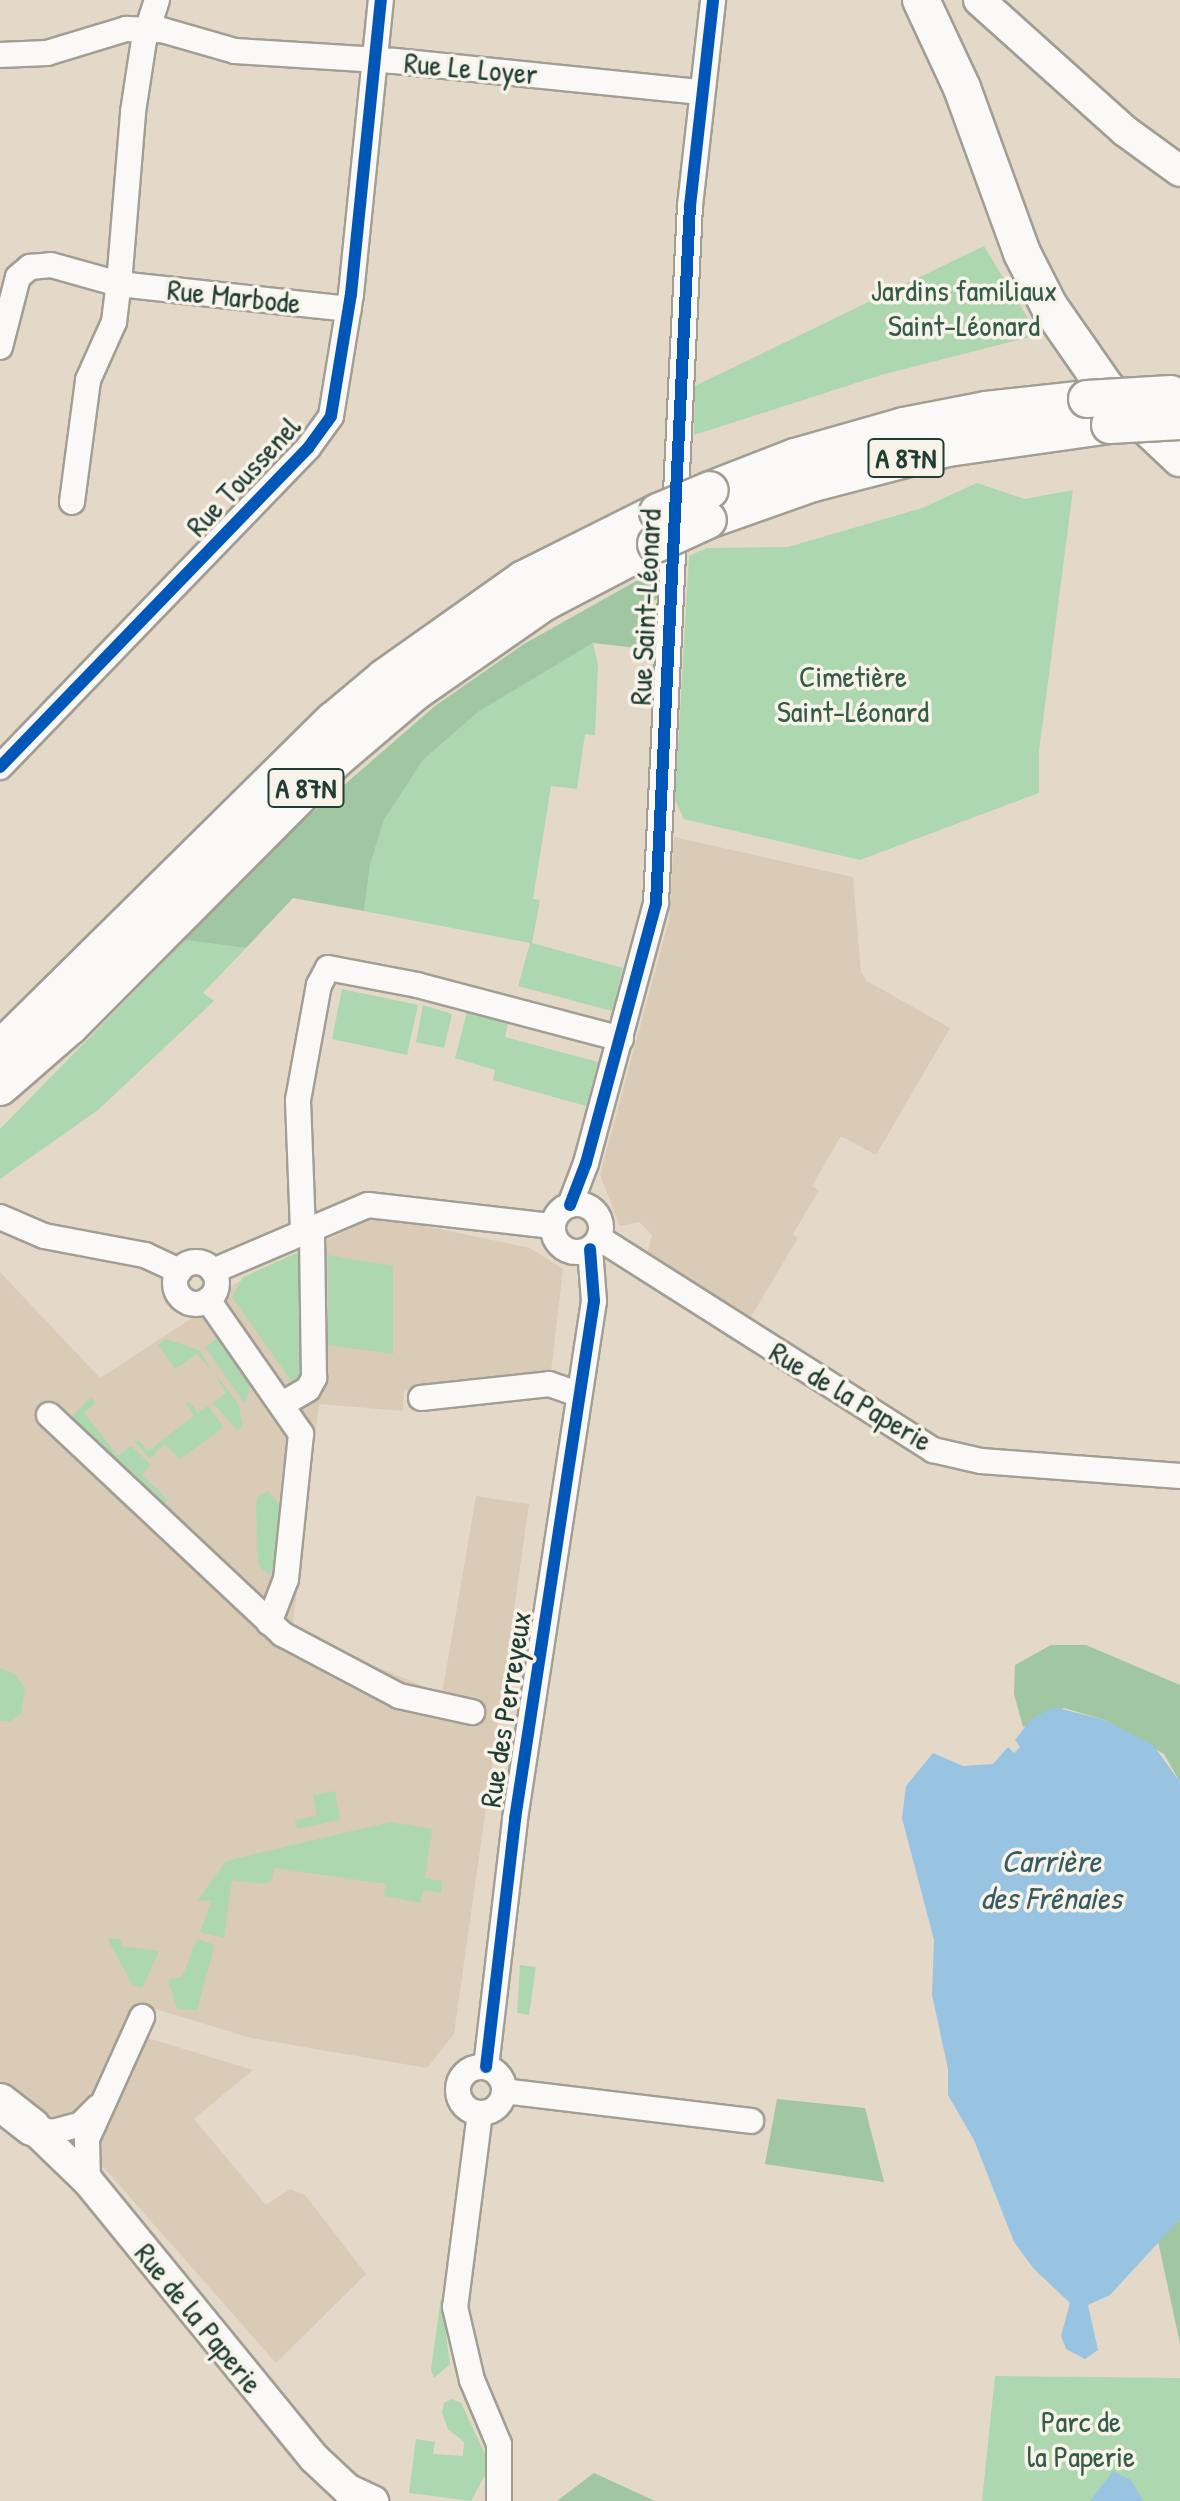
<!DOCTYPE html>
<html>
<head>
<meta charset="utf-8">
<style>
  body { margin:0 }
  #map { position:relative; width:1180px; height:2501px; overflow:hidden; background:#e4d9c8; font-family:"Patrick Hand",sans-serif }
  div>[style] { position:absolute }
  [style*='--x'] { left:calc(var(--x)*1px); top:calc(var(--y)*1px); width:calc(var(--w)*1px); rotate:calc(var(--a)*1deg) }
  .built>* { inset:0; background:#dacbb6 }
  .green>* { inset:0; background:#add7af }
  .forest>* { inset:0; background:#a0c6a2 }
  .water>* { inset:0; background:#98c4e2 }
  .roads { filter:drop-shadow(2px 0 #a19e94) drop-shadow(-2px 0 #a19e94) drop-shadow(0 2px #a19e94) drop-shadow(0 -2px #a19e94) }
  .minor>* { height:24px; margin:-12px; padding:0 12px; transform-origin:12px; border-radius:12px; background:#fbf9f7 }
  .minor>.ring { margin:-12px; padding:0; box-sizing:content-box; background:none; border:24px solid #fbf9f7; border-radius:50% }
  .major>* { height:30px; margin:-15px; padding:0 15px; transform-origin:15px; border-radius:15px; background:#fbf9f7 }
  .highway>* { height:36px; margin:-18px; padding:0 18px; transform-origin:18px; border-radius:18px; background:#fbf9f7 }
  .bridges { filter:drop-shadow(2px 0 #a19e94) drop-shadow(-2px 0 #a19e94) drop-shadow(0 2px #a19e94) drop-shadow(0 -2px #a19e94) }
  .highway-bridge>* { height:36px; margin:-18px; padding:0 18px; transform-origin:18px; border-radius:18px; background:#fbf9f7 }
  .cycleway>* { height:12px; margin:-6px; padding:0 6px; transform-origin:6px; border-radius:6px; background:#0057b8 }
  span { translate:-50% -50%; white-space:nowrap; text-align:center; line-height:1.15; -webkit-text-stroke:7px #f7f3e8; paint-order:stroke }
  .shield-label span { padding:2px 6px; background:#f7f3e8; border:2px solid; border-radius:6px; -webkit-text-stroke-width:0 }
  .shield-label { font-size:28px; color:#1f3d34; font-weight:700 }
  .street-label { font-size:30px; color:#1f3d34 }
  .park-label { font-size:30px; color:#325c48 }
  .water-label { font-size:32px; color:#355c62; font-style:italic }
</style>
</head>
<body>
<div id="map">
  <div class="built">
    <div style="clip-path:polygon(674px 837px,853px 877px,861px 972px,867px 981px,950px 1028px,876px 1155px,841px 1136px,812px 1186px,819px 1190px,793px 1234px,798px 1238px,751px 1317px,647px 1254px,652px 1235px,639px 1222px,620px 1226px,600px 1175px,670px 916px)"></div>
    <div style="clip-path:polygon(377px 1216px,530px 1248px,563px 1269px,551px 1372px,404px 1390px,403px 1411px,319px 1404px,292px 1631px,442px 1694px,476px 1496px,529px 1504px,454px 2034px,427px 2068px,251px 2038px,152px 2008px,141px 2036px,253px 2070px,194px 2119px,266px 2205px,290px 2189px,305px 2195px,366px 2274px,276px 2363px,106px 2170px,0 2081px,0 1272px,100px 1378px,203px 1311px,236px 1283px)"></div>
  </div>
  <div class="green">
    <div style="clip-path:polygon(984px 246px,1038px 335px,881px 375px,694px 435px,695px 386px)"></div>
    <div style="clip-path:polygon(977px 483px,1025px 499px,1073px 490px,1039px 751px,1039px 793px,860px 860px,684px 819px,675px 800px,689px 556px,707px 548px,788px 547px,922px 508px)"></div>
    <div style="clip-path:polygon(593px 643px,598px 665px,595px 735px,585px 734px,577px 789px,551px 786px,533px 899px,540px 900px,532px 943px,623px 968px,612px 1011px,518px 986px,530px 943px,364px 911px,370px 865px,384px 820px,423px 760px,478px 712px)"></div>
    <div style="clip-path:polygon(185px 940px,246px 948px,203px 993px,214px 1001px,98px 1110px,0 1179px,0 1129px)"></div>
    <div style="clip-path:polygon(342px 989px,418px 1005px,407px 1055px,332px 1039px)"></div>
    <div style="clip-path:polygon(423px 1005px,452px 1014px,444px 1048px,416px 1042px)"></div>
    <div style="clip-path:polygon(467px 1012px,508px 1024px,505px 1037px,598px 1062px,586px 1106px,493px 1080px,495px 1070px,455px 1058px)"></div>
    <div style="clip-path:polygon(301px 1251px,303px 1372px,292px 1382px,232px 1297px,243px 1277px)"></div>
    <div style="clip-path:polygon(328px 1255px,393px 1266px,393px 1354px,328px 1345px)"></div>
    <div style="clip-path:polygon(217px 1338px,251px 1381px,245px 1404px,205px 1347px)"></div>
    <div style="clip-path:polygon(166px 1339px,199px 1350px,213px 1372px,197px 1354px,175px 1369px,158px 1345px)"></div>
    <div style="clip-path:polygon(215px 1374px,238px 1403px,243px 1425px,238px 1431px,213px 1403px,226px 1393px)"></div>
    <div style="clip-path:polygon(91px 1397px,96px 1402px,84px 1413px,118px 1456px,131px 1446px,151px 1465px,142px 1475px,168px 1500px,158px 1509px,66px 1422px)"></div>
    <div style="clip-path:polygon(190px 1402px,198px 1413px,208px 1406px,223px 1426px,220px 1430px,180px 1459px,164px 1444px,150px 1459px,135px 1442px,139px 1440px,148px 1451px,177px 1429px,194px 1416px,186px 1404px)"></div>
    <div style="clip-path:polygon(268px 1491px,282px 1507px,278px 1558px,269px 1575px,258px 1565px,256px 1507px,258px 1497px)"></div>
    <div style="clip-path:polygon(0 1668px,16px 1675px,25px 1689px,21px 1714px,11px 1721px,0 1721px)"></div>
    <div style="clip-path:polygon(335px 1791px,340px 1820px,297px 1829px,295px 1820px,317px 1816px,313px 1795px)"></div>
    <div style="clip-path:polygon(390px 1822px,432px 1829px,425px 1878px,442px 1881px,441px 1893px,423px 1890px,421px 1903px,385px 1896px,386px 1884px,274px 1868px,272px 1880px,264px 1884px,232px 1880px,224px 1938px,200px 1932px,212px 1900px,197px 1901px,226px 1861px)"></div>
    <div style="clip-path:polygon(107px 1938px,120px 1939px,122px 1946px,159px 1951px,142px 1989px,132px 1984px)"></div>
    <div style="clip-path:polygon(197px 1939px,215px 1945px,200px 1999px,197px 2010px,177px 2009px,168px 1980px,182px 1977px)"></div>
    <div style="clip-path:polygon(520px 1965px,536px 1967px,529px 2015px,517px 2013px)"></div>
    <div style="clip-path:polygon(441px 2297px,450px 2364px,434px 2378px,431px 2370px)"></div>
    <div style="clip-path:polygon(995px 2376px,1180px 2378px,1180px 2501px,982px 2501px)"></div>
    <div style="clip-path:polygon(452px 2399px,461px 2403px,485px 2454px,485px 2475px,471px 2501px,409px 2493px,416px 2439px,435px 2442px,433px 2454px,463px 2456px,464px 2442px,448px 2429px,442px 2413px,444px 2403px)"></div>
  </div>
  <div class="forest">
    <div style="clip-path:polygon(654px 571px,660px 572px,657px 599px,639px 609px,637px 648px,593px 643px,478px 712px,423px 760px,384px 820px,370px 865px,364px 911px,293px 898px,246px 948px,185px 940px,275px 845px,435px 706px,524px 644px)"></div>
    <div style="clip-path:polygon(1051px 1645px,1086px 1645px,1180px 1685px,1180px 1782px,1164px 1754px,1105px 1720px,1064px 1708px,1023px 1727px,1014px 1694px,1015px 1665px)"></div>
    <div style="clip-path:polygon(777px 2099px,865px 2108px,884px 2182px,765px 2164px)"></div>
    <div style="clip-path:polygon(1180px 2219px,1180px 2344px,1158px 2241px)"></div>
    <div style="clip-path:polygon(594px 2473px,642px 2495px,655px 2501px,557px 2501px)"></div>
  </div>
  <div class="water">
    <div style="clip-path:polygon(1054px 1707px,1105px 1720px,1153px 1745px,1180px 1782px,1180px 2219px,1110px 2295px,1088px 2305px,1098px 2350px,1085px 2359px,1066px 2349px,1061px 2336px,1070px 2303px,1034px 2269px,1014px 2242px,974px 2140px,948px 2095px,948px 2069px,932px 1995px,934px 1940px,902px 1818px,906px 1786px,933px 1753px,963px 1766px,993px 1764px,1008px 1747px,1014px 1753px,1020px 1747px,1015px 1740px,1031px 1719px)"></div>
    <div style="clip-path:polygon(1113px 2471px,1131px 2480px,1143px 2501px,1090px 2501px)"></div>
  </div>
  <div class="roads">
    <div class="minor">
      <div style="--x:0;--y:55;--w:47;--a:-2.4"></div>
      <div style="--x:47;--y:53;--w:83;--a:-16.9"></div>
      <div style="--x:126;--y:29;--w:36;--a:2"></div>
      <div style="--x:162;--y:30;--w:76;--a:16"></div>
      <div style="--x:235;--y:51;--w:160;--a:3.6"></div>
      <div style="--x:395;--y:61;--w:308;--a:5.8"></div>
      <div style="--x:0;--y:347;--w:72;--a:-75.6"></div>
      <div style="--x:18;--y:277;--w:16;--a:-40"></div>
      <div style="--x:30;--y:267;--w:21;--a:-5"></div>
      <div style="--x:51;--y:265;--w:71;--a:15.6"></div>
      <div style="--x:119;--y:284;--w:173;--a:-85.3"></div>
      <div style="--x:133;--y:112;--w:73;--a:-81.3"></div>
      <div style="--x:144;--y:40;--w:42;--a:-72"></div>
      <div style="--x:72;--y:502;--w:123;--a:-82.5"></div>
      <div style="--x:88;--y:380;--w:64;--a:-65.9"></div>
      <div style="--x:114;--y:322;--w:38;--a:-83"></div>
      <div style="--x:119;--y:284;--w:231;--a:6.2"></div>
      <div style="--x:0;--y:767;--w:443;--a:-46"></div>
      <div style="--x:308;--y:448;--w:39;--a:-54"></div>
      <div style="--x:331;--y:416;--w:124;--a:-80.7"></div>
      <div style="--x:351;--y:294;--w:296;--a:-84.2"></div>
      <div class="ring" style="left:553px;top:1204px;width:24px;height:24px"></div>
      <div style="--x:570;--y:1205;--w:45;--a:-69.1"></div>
      <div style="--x:586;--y:1163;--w:269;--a:-74.9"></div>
      <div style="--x:656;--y:903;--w:698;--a:-87.21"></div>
      <div style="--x:690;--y:206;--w:207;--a:-83.6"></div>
      <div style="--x:0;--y:1217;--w:48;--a:23.4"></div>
      <div style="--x:44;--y:1236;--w:103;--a:10.7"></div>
      <div style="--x:145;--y:1255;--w:38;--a:25"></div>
      <div style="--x:303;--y:1231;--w:131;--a:-92.2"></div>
      <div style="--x:298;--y:1100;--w:117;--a:-79.7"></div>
      <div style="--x:319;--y:985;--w:19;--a:-62"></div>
      <div style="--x:328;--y:968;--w:91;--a:10.8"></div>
      <div style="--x:417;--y:985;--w:211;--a:14.8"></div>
      <div style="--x:599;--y:1238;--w:396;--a:32.4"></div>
      <div style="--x:933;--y:1450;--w:49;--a:12.9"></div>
      <div style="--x:981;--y:1461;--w:200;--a:4.3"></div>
      <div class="ring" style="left:175px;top:1262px;width:18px;height:18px"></div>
      <div style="--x:213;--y:1271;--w:168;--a:-23.1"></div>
      <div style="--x:368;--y:1205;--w:186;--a:6.5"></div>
      <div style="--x:208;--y:1300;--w:163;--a:55.2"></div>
      <div style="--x:301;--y:1434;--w:146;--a:95.9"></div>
      <div style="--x:286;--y:1579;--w:47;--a:111.1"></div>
      <div style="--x:421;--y:1398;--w:129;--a:-6.2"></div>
      <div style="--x:549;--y:1384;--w:31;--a:19"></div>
      <div style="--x:284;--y:1403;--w:28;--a:-30"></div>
      <div style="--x:308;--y:1389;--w:13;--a:-61"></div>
      <div style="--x:314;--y:1378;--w:151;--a:-90.8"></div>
      <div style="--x:49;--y:1415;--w:320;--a:43.2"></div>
      <div style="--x:282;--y:1634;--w:132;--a:27.9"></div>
      <div style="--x:399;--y:1696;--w:75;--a:12.4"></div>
      <div class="ring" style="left:458px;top:2067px;width:22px;height:22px"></div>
      <div style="--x:486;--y:2067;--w:250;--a:-83.3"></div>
      <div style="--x:515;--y:1819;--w:524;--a:-81.33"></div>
      <div style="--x:594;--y:1301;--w:52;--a:-94.4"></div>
      <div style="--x:504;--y:2091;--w:249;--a:6.9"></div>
      <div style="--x:480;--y:2113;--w:196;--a:97.3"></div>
      <div style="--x:455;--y:2307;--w:75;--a:76.9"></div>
      <div style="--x:472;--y:2380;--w:69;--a:67.1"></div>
      <div style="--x:499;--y:2444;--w:57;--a:90"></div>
      <div style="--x:32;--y:2127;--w:21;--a:14"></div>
      <div style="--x:52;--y:2132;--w:30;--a:-15"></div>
      <div style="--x:81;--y:2124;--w:24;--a:-45"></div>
      <div style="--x:88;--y:2181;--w:42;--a:-91.4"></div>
      <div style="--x:87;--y:2139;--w:134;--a:-65.7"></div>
    </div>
    <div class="major">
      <div style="--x:979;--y:0;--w:196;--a:41.9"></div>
      <div style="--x:1125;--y:131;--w:68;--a:36"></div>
      <div style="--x:32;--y:2127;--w:78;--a:44"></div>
      <div style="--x:88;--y:2181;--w:357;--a:50.8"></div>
      <div style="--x:314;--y:2458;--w:45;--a:43.2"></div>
      <div style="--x:347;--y:2489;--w:29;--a:25"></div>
    </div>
    <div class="highway">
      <div style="--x:921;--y:0;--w:97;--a:65"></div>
      <div style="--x:962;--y:88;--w:176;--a:70"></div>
      <div style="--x:1022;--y:253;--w:59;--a:63"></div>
      <div style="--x:1049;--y:306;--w:100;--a:55.2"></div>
      <div style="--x:1106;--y:388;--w:102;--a:43.4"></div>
      <div style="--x:710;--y:490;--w:91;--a:-21.2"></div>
      <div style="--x:795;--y:457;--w:113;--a:-15.9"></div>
      <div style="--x:904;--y:426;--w:84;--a:-11"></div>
      <div style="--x:986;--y:410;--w:102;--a:-6.2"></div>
      <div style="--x:708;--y:520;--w:111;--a:-19.4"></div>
      <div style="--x:813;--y:483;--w:139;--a:-14.5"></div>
      <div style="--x:948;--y:448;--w:164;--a:-8.1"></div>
      <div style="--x:0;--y:1049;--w:469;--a:-44.6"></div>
      <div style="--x:334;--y:720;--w:65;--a:-40"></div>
      <div style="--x:384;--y:678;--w:171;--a:-35.3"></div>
      <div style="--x:524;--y:579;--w:150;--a:-26.6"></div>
      <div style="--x:0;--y:1087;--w:93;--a:-41.1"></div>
      <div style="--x:70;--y:1026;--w:374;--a:-45.1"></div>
      <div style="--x:334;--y:761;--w:106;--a:-40.4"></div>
      <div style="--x:415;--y:692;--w:156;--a:-34.8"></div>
      <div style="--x:543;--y:603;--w:127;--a:-27.6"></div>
      <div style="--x:0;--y:2102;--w:41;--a:38"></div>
    </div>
  </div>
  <div class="bridges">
    <div class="highway-bridge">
      <div style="--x:1087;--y:399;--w:84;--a:-3.4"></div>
      <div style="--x:1110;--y:425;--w:70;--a:-3.3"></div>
      <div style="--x:658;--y:512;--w:56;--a:-22.9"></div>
      <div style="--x:656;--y:544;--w:57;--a:-24.8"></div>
    </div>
  </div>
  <div class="cycleway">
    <div style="--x:0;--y:767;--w:443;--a:-46"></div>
    <div style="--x:308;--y:448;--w:39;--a:-54"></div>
    <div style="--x:331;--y:416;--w:124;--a:-80.7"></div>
    <div style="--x:351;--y:294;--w:296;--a:-84.2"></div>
    <div style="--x:570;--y:1205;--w:45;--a:-69.1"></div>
    <div style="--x:586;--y:1163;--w:269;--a:-74.9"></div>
    <div style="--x:656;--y:903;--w:698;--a:-87.21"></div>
    <div style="--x:690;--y:206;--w:207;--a:-83.6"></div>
    <div style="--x:486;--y:2067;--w:250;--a:-83.3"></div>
    <div style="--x:515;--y:1819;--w:524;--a:-81.33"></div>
    <div style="--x:594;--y:1301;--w:52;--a:-94.4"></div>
  </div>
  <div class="shield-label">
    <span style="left:906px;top:458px">A 87N</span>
    <span style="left:306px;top:788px">A 87N</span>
  </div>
  <div class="street-label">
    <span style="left:471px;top:68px;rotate:5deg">Rue Le Loyer</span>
    <span style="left:234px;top:296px;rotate:6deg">Rue Marbode</span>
    <span style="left:243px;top:476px;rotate:-47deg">Rue Toussenel</span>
    <span style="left:645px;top:607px;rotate:-87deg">Rue Saint-Léonard</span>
    <span style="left:851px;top:1396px;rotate:31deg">Rue de la Paperie</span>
    <span style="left:505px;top:1709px;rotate:-81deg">Rue des Perreyeux</span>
    <span style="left:199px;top:2318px;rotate:51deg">Rue de la Paperie</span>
  </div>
  <div class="park-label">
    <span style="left:964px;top:307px">Jardins familiaux<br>Saint-Léonard</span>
    <span style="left:853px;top:693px">Cimetière<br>Saint-Léonard</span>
    <span style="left:1081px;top:2438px">Parc de<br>la Paperie</span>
  </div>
  <div class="water-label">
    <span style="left:1051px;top:1880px">Carrière<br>des Frênaies</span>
  </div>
</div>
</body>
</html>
